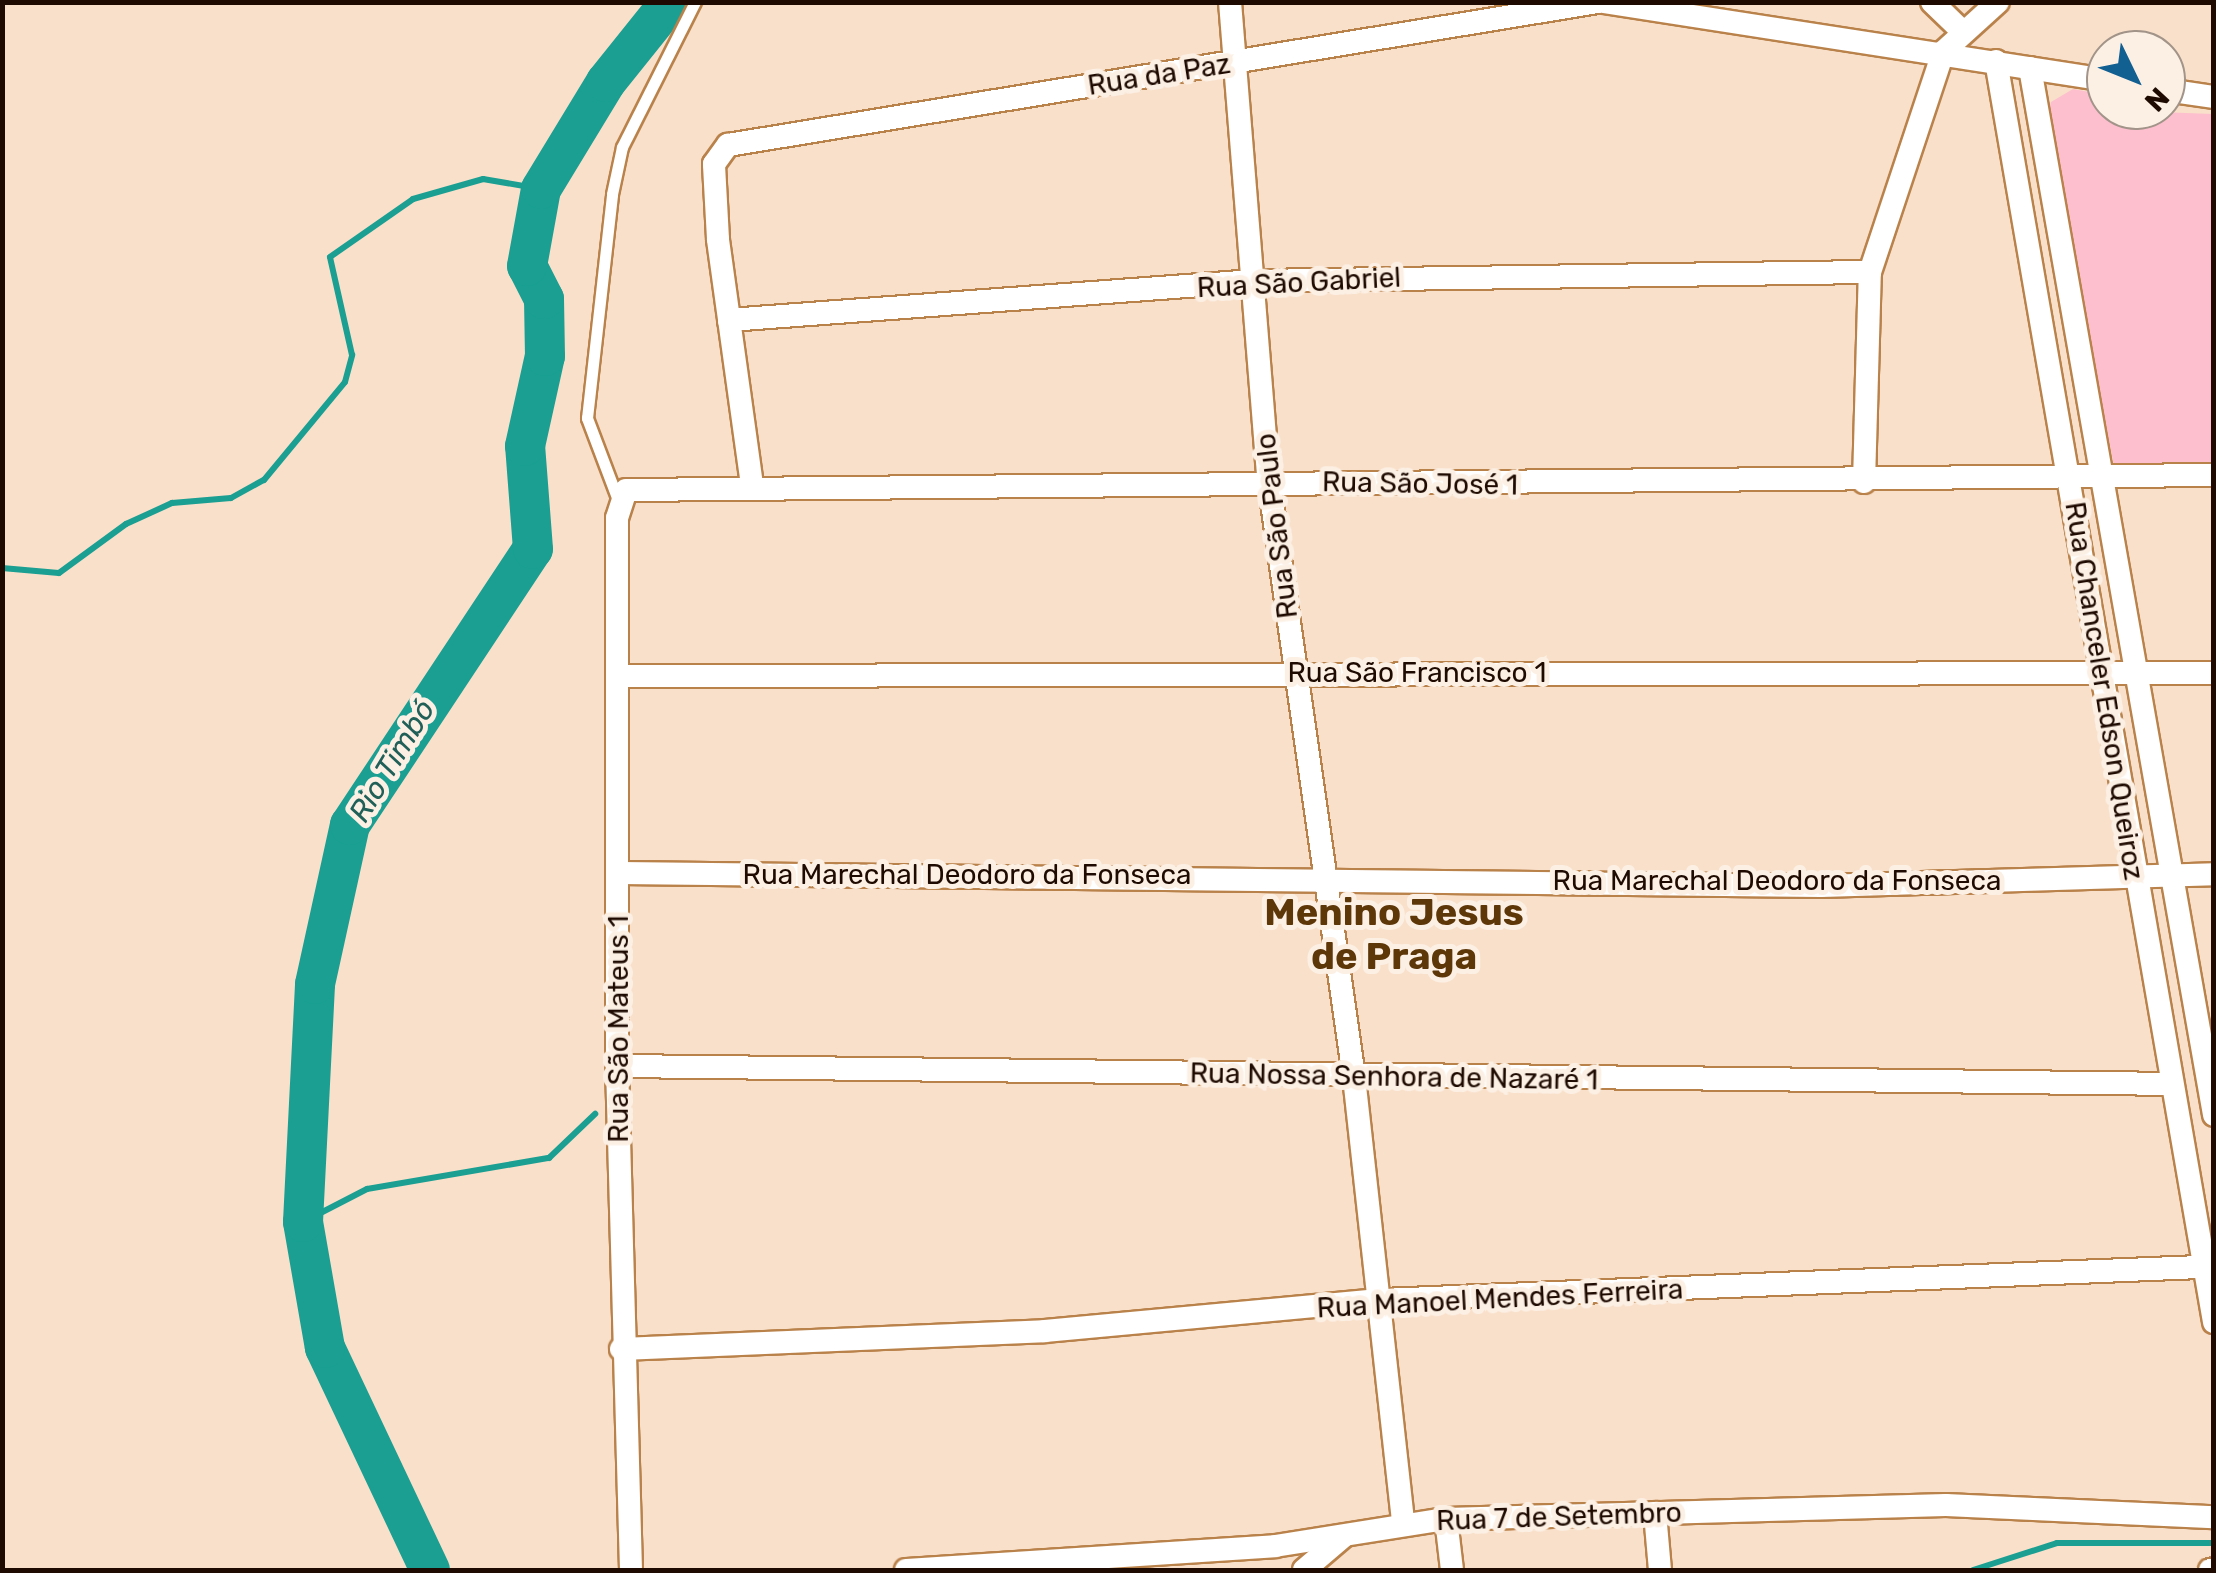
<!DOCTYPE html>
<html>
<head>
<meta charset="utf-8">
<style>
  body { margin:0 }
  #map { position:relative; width:2216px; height:1573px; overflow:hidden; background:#f9e0ca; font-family:Rubik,sans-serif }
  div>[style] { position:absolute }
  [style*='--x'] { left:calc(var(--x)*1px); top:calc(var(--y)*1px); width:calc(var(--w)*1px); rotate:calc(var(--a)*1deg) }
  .green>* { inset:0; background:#fdbfcd }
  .stream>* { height:6px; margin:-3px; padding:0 3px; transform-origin:3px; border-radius:3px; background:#1a9f92 }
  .river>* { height:40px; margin:-20px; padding:0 20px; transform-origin:20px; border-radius:20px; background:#1a9f92 }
  .roads { filter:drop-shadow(2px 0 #ba824b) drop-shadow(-2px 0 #ba824b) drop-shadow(0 2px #ba824b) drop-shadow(0 -2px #ba824b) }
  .service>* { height:11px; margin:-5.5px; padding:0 5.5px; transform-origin:5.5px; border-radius:5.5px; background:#fff }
  .minor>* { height:22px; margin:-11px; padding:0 11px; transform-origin:11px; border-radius:11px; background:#fff }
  span { translate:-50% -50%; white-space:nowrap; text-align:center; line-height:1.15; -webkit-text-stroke:10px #fcf0e5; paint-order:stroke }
  .street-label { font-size:28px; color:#1e0a00 }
  .water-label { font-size:30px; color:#206058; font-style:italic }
  .district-label { font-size:38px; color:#5e3709; font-weight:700 }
  .frame { position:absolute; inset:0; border:5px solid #1e0a00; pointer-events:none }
  .north { position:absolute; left:2086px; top:30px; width:100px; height:100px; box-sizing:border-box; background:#fcf0e5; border:2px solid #a39489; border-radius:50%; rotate:133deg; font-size:28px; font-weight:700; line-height:40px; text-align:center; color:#1e0a00 }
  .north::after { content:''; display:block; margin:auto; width:35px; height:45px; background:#125f92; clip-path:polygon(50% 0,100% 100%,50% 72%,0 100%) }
</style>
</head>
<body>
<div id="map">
  <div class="green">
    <div style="clip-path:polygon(2073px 89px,2106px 95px,2106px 110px,2213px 114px,2213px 467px,2114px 466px,2047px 120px,2051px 102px)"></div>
  </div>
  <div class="stream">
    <div style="--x:2;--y:568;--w:57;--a:5"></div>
    <div style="--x:59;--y:573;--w:83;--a:-36.2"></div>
    <div style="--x:126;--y:524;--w:51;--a:-24.5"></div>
    <div style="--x:172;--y:503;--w:59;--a:-4.8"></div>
    <div style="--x:231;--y:498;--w:38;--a:-29"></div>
    <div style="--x:264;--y:480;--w:127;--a:-50.4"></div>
    <div style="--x:345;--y:382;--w:28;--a:-75"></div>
    <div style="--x:352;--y:355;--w:100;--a:-102.7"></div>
    <div style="--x:330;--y:257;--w:101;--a:-34.9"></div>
    <div style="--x:413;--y:199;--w:73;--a:-15.9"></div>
    <div style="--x:483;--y:179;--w:59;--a:9.8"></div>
    <div style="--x:303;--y:1222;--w:72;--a:-27.3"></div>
    <div style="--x:367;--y:1189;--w:185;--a:-9.7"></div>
    <div style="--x:549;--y:1158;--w:64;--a:-43.7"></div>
    <div style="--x:1973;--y:1570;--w:88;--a:-17.8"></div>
    <div style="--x:2057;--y:1543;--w:157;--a:0"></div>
  </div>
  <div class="river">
    <div style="--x:430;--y:1570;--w:246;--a:-115.3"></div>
    <div style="--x:325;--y:1348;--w:128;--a:-99.9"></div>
    <div style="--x:303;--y:1222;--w:238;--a:-87.1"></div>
    <div style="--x:315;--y:984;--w:163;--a:-77.6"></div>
    <div style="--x:350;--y:825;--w:331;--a:-56.5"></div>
    <div style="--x:533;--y:549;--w:103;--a:-94.4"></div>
    <div style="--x:525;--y:446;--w:92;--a:-77.5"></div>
    <div style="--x:545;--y:356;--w:57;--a:-91"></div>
    <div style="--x:544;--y:299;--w:37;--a:-117"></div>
    <div style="--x:527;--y:266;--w:78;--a:-79.7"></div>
    <div style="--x:541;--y:189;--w:125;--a:-58.7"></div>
    <div style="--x:606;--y:82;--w:102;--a:-51.3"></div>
  </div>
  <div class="roads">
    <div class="service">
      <div style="--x:618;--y:500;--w:88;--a:-110.7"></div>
      <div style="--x:587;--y:418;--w:225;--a:-83.6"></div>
      <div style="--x:612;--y:194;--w:48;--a:-78"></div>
      <div style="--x:622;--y:147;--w:162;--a:-63.3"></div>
    </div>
    <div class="minor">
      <div style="--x:1230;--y:2;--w:482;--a:85.4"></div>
      <div style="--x:1269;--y:482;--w:601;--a:81.87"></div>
      <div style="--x:1354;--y:1077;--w:449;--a:83.7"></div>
      <div style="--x:1603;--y:2;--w:509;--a:8.81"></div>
      <div style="--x:1932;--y:2;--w:43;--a:44.1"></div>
      <div style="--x:1996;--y:61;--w:1280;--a:80.19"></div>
      <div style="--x:2030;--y:68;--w:1063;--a:80.03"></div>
      <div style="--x:2166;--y:90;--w:49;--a:8.3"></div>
      <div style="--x:729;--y:320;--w:526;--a:-4.25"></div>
      <div style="--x:1254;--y:281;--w:616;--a:-0.84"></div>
      <div style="--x:1864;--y:482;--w:210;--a:-88.4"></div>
      <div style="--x:1870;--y:272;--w:232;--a:-71.6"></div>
      <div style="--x:1943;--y:52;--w:74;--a:-42.3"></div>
      <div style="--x:752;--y:485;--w:248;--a:-97.9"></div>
      <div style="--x:718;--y:239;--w:75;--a:-93.1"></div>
      <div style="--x:714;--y:164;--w:24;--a:-54"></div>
      <div style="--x:728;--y:145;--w:881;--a:-9.34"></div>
      <div style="--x:620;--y:676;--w:1594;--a:-0.11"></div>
      <div style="--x:620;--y:873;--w:1201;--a:0.62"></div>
      <div style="--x:1821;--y:886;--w:393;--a:-1.7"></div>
      <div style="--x:617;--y:1066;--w:1554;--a:0.66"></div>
      <div style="--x:621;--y:1349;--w:424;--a:-2.4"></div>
      <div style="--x:1045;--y:1331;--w:338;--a:-5.3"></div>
      <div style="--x:1382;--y:1300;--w:819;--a:-2.31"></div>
      <div style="--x:1655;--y:1513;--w:57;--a:85"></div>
      <div style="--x:1446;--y:1519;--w:51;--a:83.3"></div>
      <div style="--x:631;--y:1570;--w:504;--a:-91.59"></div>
      <div style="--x:617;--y:1066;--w:548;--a:-90"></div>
      <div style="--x:617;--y:518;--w:29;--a:-72"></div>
      <div style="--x:626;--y:490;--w:1588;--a:-0.54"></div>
      <div style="--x:906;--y:1570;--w:370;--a:-3.7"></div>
      <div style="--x:1275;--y:1546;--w:173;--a:-9"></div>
      <div style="--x:1446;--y:1519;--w:500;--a:-1.6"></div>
      <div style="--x:1946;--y:1505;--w:268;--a:2.6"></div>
      <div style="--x:1304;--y:1570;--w:52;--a:-40.4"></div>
      <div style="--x:2210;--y:1570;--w:4;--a:-14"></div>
    </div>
  </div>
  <div class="street-label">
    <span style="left:1159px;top:75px;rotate:-9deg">Rua da Paz</span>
    <span style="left:1299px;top:283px;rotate:-3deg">Rua São Gabriel</span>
    <span style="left:1420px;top:484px;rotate:1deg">Rua São José 1</span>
    <span style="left:1277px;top:526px;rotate:-97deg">Rua São Paulo</span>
    <span style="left:1417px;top:673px">Rua São Francisco 1</span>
    <span style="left:2104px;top:691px;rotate:81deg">Rua Chanceler Edson Queiroz</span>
    <span style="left:967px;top:875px">Rua Marechal Deodoro da Fonseca</span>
    <span style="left:1777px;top:881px">Rua Marechal Deodoro da Fonseca</span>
    <span style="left:619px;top:1029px;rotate:-90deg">Rua São Mateus 1</span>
    <span style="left:1394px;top:1077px;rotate:1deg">Rua Nossa Senhora de Nazaré 1</span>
    <span style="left:1500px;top:1299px;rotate:-3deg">Rua Manoel Mendes Ferreira</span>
    <span style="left:1559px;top:1517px;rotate:-2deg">Rua 7 de Setembro</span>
  </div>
  <div class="water-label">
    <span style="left:392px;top:761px;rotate:-59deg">Rio Timbó</span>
  </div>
  <div class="district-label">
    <span style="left:1394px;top:935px">Menino Jesus<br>de Praga</span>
  </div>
  <div class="frame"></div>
  <div class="north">N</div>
</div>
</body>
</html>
